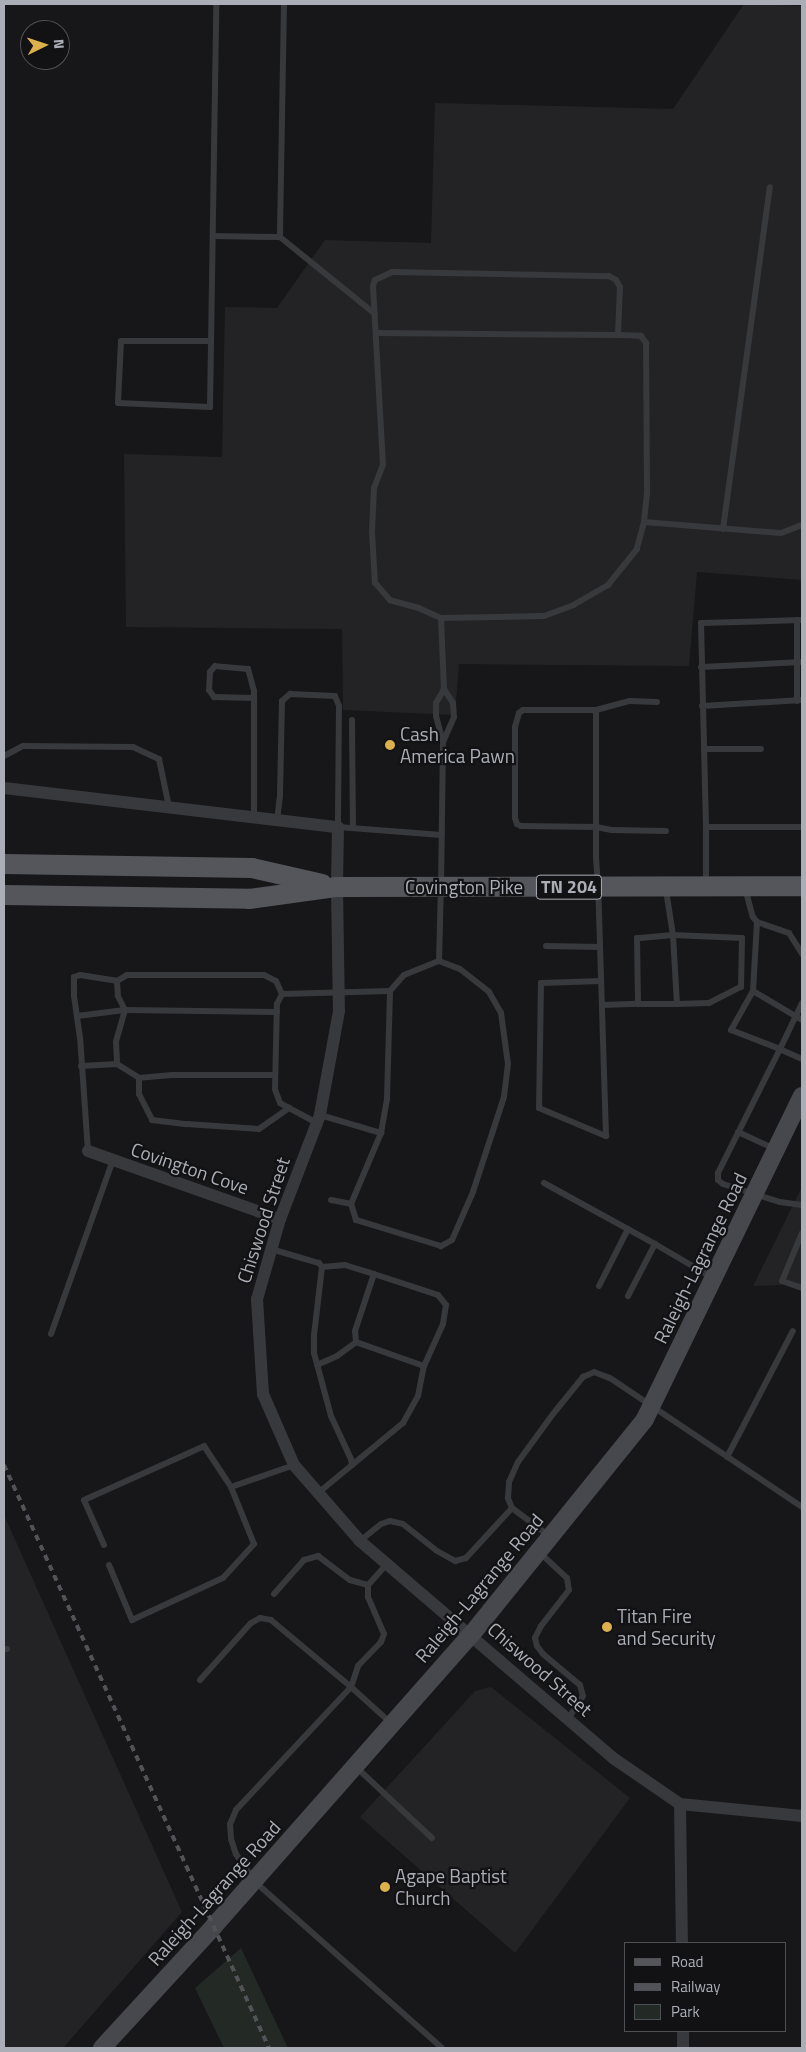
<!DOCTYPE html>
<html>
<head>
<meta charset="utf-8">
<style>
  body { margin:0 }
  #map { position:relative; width:806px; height:2052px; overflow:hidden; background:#171719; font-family:"Titillium Web",sans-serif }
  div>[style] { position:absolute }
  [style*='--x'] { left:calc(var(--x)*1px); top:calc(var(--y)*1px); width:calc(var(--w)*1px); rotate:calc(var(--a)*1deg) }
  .built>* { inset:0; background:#232325 }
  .green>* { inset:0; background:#232a25 }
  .service>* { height:6px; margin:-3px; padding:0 3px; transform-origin:3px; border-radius:3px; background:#38393d }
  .minor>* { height:12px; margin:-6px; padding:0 6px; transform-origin:6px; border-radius:6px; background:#38393d }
  .secondary>* { height:18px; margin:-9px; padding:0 9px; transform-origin:9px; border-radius:9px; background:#47484d }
  .primary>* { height:20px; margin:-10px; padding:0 10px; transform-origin:10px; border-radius:10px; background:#55565c }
  .rail>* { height:4px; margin-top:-2px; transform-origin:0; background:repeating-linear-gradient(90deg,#525358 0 6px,transparent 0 11px) }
  .dots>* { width:14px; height:14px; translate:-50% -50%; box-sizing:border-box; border:2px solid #121214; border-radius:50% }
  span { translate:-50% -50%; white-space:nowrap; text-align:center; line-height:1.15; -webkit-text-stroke:4.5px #121214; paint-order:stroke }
  .shield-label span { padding:1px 4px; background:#121214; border:1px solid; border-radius:4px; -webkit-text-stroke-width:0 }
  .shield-label { font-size:18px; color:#abaeb7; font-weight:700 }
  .poi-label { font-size:19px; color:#abaeb7 }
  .left { translate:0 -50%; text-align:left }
  .street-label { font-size:19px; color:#abaeb7 }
  .frame { position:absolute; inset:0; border:5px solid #abaeb7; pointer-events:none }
  .legend { position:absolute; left:624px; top:1942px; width:162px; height:90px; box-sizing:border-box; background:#121214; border:1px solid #4f5055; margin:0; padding:6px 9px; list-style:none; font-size:15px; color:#abaeb7 }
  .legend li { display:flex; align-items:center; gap:10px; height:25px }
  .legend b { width:25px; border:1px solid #4f5055 }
  .north { position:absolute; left:20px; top:20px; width:50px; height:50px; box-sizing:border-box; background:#121214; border:1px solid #4f5055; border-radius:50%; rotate:86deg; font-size:14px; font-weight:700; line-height:20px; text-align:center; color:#abaeb7 }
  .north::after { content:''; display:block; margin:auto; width:18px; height:22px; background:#dcb14b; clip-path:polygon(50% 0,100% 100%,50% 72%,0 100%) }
</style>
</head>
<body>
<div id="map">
  <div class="built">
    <div style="clip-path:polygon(744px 4px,802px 6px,802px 580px,697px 572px,689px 666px,459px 664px,455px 715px,343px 710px,342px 629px,126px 627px,124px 454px,222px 457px,225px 307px,277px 308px,325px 240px,431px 243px,435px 103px,673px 109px)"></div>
    <div style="clip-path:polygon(802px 1187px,802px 1284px,753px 1286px)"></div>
    <div style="clip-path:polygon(4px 1515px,182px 1912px,63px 2048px,4px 2048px)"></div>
    <div style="clip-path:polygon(491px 1687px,630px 1798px,515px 1953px,360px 1817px,475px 1691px)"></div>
  </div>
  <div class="green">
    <div style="clip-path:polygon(241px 1948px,288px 2048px,224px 2048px,195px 1988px)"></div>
  </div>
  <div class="service">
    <div style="--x:284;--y:4;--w:233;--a:91"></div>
    <div style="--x:280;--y:237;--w:122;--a:39"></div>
    <div style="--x:213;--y:236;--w:67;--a:0.9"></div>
    <div style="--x:376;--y:333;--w:242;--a:0.5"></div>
    <div style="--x:211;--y:341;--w:90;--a:180"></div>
    <div style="--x:121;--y:341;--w:62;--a:92.8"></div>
    <div style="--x:118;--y:403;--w:92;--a:2.5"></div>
    <div style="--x:210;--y:407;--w:403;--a:-89.1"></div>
    <div style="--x:644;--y:522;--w:137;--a:4.6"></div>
    <div style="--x:781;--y:533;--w:22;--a:-21"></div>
    <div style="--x:723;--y:529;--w:345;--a:-82.2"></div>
    <div style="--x:701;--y:667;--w:101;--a:-2.8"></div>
    <div style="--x:797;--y:701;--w:81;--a:-90"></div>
    <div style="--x:702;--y:706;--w:100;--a:-3.4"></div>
    <div style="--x:596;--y:710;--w:35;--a:-15"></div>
    <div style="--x:630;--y:701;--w:27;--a:2"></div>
    <div style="--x:352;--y:720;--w:108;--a:89.5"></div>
    <div style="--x:443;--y:742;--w:27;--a:-66"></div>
    <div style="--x:454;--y:717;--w:14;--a:-94"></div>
    <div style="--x:453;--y:703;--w:17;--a:-123"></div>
    <div style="--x:704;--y:749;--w:57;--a:0"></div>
    <div style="--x:4;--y:756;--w:21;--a:-28"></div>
    <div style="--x:23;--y:746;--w:110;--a:0.5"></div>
    <div style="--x:133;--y:747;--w:29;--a:25"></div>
    <div style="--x:159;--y:759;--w:49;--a:78.2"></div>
    <div style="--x:254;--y:817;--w:126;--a:-90"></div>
    <div style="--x:254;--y:691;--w:23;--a:-105"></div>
    <div style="--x:248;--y:669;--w:33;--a:-175"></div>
    <div style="--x:215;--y:666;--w:8;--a:130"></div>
    <div style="--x:210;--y:672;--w:18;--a:93"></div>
    <div style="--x:209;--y:690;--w:9;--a:54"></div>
    <div style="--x:214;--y:697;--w:40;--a:1.4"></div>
    <div style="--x:277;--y:820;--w:25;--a:-83"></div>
    <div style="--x:280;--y:795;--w:94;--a:-88.8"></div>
    <div style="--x:282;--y:701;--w:11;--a:-41"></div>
    <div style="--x:290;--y:694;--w:45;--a:2.5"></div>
    <div style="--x:335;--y:696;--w:11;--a:68"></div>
    <div style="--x:339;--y:706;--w:121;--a:90.5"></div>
    <div style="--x:338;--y:827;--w:104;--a:4.4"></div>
    <div style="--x:706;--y:827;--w:204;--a:-91.4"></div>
    <div style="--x:701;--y:623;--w:101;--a:-1.7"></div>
    <div style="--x:706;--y:885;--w:58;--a:-90"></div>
    <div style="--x:706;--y:827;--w:96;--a:0"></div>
    <div style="--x:745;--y:888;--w:30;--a:75"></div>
    <div style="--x:753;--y:917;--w:6;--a:51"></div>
    <div style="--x:757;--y:922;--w:34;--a:19"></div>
    <div style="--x:789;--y:933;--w:25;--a:58"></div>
    <div style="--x:666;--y:890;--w:46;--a:81.2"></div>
    <div style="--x:673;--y:935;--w:69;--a:86.7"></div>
    <div style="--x:757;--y:922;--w:69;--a:93.3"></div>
    <div style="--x:753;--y:991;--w:57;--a:30.6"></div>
    <div style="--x:546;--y:946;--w:54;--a:1.1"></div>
    <div style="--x:439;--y:961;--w:22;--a:21"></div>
    <div style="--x:460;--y:969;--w:37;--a:38"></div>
    <div style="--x:489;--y:992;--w:24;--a:60"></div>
    <div style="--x:501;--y:1013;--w:51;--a:82.2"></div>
    <div style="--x:508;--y:1064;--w:33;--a:97"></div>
    <div style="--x:504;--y:1097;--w:100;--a:108.1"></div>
    <div style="--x:473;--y:1192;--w:52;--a:113.6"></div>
    <div style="--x:452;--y:1240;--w:13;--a:151"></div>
    <div style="--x:441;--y:1246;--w:89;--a:-163"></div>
    <div style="--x:356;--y:1220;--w:17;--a:-107"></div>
    <div style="--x:351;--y:1204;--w:77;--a:-67.1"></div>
    <div style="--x:381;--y:1133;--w:35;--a:-80"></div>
    <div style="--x:387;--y:1099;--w:108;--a:-88.4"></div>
    <div style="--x:390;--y:991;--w:21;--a:-49"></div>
    <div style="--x:404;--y:975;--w:38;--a:-22"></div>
    <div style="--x:439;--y:961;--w:74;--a:-88.5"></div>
    <div style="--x:441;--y:887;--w:145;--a:-89.2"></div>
    <div style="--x:443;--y:742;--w:27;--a:-105"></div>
    <div style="--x:436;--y:716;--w:13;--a:-90"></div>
    <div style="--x:436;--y:703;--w:16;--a:-60"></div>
    <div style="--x:444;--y:689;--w:71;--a:-92.4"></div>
    <div style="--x:441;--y:618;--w:24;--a:-156"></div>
    <div style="--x:419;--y:608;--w:30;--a:-165"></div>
    <div style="--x:390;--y:600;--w:23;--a:-131"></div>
    <div style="--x:375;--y:583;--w:51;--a:-93.4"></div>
    <div style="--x:372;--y:532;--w:44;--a:-87.4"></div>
    <div style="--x:374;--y:488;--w:25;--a:-69"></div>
    <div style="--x:383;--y:465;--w:179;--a:-93.2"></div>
    <div style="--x:373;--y:286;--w:6;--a:-72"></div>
    <div style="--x:375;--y:280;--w:19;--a:-25"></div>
    <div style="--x:392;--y:272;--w:217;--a:1.1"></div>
    <div style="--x:609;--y:276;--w:8;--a:30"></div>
    <div style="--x:616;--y:280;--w:8;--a:60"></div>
    <div style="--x:620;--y:287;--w:48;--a:92.4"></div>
    <div style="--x:618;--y:335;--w:23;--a:2"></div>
    <div style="--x:641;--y:336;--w:9;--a:54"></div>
    <div style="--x:646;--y:343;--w:150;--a:89.6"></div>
    <div style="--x:647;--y:493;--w:29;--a:96"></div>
    <div style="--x:644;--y:522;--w:28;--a:105"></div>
    <div style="--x:637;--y:549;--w:46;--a:128.9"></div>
    <div style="--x:608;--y:585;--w:39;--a:150"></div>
    <div style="--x:574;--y:605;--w:32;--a:160"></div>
    <div style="--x:544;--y:616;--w:103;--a:178.9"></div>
    <div style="--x:601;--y:981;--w:60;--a:178.1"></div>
    <div style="--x:541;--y:983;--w:125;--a:90.9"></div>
    <div style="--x:539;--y:1108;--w:73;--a:22.7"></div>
    <div style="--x:606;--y:1136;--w:250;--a:-91.8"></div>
    <div style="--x:598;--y:886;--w:29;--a:-94"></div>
    <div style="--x:596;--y:857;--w:147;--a:-90"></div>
    <div style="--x:596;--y:710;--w:73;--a:180"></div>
    <div style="--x:523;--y:710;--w:5;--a:143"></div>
    <div style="--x:519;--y:713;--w:15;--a:106"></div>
    <div style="--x:515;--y:727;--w:91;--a:90"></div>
    <div style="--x:515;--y:818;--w:6;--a:72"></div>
    <div style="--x:517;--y:824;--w:4;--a:27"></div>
    <div style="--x:521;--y:826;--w:75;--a:0.8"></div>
    <div style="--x:596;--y:827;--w:16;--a:11"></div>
    <div style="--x:612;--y:830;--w:54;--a:1.1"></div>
    <div style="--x:753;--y:991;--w:45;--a:119.4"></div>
    <div style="--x:731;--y:1030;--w:53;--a:21.2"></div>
    <div style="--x:780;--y:1049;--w:51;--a:-64.4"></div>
    <div style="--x:602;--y:1005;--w:36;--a:-2"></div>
    <div style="--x:638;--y:1004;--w:39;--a:0"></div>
    <div style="--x:677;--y:1004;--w:32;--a:-2"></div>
    <div style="--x:709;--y:1003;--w:36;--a:-27"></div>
    <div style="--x:741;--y:987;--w:49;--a:-88.8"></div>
    <div style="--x:742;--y:938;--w:69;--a:-177.5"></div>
    <div style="--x:673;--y:935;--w:36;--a:175"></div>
    <div style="--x:637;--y:938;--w:66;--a:89.1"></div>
    <div style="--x:277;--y:1012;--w:152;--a:-179.2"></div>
    <div style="--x:125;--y:1010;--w:16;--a:-117"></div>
    <div style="--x:118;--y:996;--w:15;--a:-94"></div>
    <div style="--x:117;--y:981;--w:12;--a:-31"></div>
    <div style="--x:127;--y:975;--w:137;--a:0"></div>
    <div style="--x:264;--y:975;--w:13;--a:27"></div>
    <div style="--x:276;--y:981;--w:14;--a:65"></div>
    <div style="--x:77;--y:1016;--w:48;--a:-7.1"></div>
    <div style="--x:125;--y:1010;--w:33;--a:106"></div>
    <div style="--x:116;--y:1042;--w:22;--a:87"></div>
    <div style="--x:117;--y:1064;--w:26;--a:32"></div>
    <div style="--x:802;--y:1059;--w:24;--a:-156"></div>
    <div style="--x:780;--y:1049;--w:139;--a:116.6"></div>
    <div style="--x:718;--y:1173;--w:7;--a:90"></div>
    <div style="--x:718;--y:1180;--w:6;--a:39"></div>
    <div style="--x:723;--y:1184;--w:60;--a:17.5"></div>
    <div style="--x:780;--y:1202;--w:22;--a:8"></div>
    <div style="--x:81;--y:1066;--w:36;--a:-3"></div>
    <div style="--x:275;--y:1075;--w:103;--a:180"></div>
    <div style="--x:172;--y:1075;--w:33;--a:175"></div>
    <div style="--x:139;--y:1078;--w:16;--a:90"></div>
    <div style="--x:139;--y:1094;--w:29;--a:63"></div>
    <div style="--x:152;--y:1120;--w:35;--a:7"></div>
    <div style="--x:187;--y:1124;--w:72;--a:4"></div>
    <div style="--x:259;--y:1129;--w:37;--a:-35"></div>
    <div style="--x:320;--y:1115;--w:64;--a:16.4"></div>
    <div style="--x:317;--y:1123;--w:42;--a:-151.6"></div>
    <div style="--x:280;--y:1103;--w:15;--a:-110"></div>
    <div style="--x:275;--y:1089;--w:85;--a:-88.7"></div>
    <div style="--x:277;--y:1004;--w:11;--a:-63"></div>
    <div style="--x:282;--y:994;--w:108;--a:-1.6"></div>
    <div style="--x:738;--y:1132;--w:41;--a:24.7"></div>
    <div style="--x:88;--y:1151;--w:113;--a:-94"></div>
    <div style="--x:80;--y:1038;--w:42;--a:-98.1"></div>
    <div style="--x:74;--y:996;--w:19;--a:-90"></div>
    <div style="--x:74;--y:977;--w:6;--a:-18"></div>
    <div style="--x:80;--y:975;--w:37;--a:9"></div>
    <div style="--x:544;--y:1183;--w:127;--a:28.8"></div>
    <div style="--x:331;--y:1200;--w:20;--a:11"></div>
    <div style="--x:802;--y:1233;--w:52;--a:112.6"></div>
    <div style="--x:782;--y:1281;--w:21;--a:19"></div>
    <div style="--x:271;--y:1249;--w:50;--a:16.3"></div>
    <div style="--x:319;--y:1263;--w:5;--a:53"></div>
    <div style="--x:322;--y:1267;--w:68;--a:96.7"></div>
    <div style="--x:314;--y:1335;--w:18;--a:90"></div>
    <div style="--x:314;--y:1353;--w:65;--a:74.9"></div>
    <div style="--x:331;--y:1416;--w:47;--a:65.1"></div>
    <div style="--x:351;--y:1459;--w:6;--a:81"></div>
    <div style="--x:352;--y:1465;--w:44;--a:140.5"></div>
    <div style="--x:322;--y:1267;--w:23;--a:-5"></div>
    <div style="--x:345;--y:1265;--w:30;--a:17"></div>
    <div style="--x:374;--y:1274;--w:67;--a:18.2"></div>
    <div style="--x:438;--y:1295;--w:13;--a:51"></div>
    <div style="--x:446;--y:1305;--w:19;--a:99"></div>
    <div style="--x:443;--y:1324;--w:46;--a:114.3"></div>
    <div style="--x:424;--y:1366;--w:72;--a:-160.6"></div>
    <div style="--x:356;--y:1342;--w:11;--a:-95"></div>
    <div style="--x:355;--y:1331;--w:60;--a:-71.6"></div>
    <div style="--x:599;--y:1286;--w:64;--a:-63"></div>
    <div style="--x:628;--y:1296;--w:59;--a:-62.6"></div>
    <div style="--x:655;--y:1244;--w:67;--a:30.4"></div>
    <div style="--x:51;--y:1334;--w:185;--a:-70.4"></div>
    <div style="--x:317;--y:1365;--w:22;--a:-24"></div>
    <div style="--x:337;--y:1356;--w:24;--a:-36"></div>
    <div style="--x:727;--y:1457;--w:142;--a:-62.4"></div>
    <div style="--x:352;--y:1465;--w:66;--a:-39.5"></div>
    <div style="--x:403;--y:1423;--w:31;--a:-61"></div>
    <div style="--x:418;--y:1396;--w:31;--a:-79"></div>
    <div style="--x:548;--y:1535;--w:45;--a:-143.1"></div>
    <div style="--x:512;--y:1508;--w:11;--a:-112"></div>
    <div style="--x:508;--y:1498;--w:16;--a:-86"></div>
    <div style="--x:509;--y:1482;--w:22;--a:-66"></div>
    <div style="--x:518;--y:1462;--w:59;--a:-53.9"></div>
    <div style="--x:553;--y:1414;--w:48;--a:-51"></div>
    <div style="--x:583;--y:1377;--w:12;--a:-24"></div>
    <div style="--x:594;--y:1372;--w:17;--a:21"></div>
    <div style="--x:610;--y:1378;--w:231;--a:33.9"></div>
    <div style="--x:360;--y:1541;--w:27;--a:-39"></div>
    <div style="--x:381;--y:1524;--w:9;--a:-18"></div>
    <div style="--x:390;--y:1521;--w:13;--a:13"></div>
    <div style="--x:403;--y:1524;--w:43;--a:38.5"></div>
    <div style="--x:437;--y:1551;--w:21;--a:29"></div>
    <div style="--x:455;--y:1561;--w:11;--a:-15"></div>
    <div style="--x:466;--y:1558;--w:68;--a:-47.4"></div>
    <div style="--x:104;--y:1545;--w:49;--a:-114"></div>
    <div style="--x:84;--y:1500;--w:132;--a:-24.2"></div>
    <div style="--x:204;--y:1446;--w:49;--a:56.6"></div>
    <div style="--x:231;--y:1487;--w:67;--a:-19.2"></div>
    <div style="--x:539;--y:1552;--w:38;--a:43"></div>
    <div style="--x:567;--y:1578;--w:12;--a:81"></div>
    <div style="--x:569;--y:1590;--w:46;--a:127.9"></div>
    <div style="--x:541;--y:1626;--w:13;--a:117"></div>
    <div style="--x:535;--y:1638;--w:8;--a:76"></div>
    <div style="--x:537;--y:1646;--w:10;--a:53"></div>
    <div style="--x:543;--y:1654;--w:48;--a:40"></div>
    <div style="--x:580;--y:1685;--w:11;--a:75"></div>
    <div style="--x:583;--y:1696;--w:27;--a:123"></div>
    <div style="--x:387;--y:1564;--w:28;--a:132"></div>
    <div style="--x:368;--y:1585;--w:12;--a:90"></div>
    <div style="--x:368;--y:1597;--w:40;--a:66.6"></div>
    <div style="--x:384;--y:1634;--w:9;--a:111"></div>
    <div style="--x:381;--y:1642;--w:33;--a:134"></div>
    <div style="--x:358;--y:1666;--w:22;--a:108"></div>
    <div style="--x:351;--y:1687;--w:55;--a:42.1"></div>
    <div style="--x:109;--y:1565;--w:60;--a:67.3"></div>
    <div style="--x:132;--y:1620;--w:100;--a:-24.8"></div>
    <div style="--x:223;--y:1578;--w:46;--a:-47.6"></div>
    <div style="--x:254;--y:1544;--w:61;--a:-112"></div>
    <div style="--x:274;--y:1594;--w:45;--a:-48.6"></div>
    <div style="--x:304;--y:1560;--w:15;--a:-16"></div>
    <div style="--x:318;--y:1556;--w:40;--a:37"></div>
    <div style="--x:350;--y:1580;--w:19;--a:16"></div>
    <div style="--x:4;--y:1649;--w:3;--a:0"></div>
    <div style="--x:200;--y:1680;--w:76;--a:-48.2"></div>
    <div style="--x:251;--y:1623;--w:10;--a:-29"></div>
    <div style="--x:260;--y:1618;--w:11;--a:10"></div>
    <div style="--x:271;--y:1620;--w:104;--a:39.9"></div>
    <div style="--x:351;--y:1687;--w:168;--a:133.1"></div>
    <div style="--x:236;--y:1810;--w:15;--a:113"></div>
    <div style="--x:230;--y:1824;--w:15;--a:86"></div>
    <div style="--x:231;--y:1839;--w:16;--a:72"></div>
    <div style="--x:236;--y:1854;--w:32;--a:56"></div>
    <div style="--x:254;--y:1881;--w:251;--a:41.6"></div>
    <div style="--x:356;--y:1767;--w:104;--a:43.1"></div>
  </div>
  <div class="minor">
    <div style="--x:4;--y:788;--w:336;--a:6.7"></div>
    <div style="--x:338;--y:827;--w:60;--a:91"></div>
    <div style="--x:337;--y:887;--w:124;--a:89.1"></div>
    <div style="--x:339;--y:1011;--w:106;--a:100.4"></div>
    <div style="--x:320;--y:1115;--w:111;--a:111"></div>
    <div style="--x:280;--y:1219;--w:83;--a:106"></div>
    <div style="--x:257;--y:1299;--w:95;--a:86.4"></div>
    <div style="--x:263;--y:1394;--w:77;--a:66.4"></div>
    <div style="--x:294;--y:1465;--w:101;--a:49"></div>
    <div style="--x:360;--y:1541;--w:333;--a:40.6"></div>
    <div style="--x:613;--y:1758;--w:81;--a:34.5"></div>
    <div style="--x:680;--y:1804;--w:123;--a:5.6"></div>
    <div style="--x:88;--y:1151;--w:204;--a:19.5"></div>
    <div style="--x:680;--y:1804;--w:139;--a:89.2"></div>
    <div style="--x:683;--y:2031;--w:17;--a:90"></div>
  </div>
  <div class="secondary">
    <div style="--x:102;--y:2048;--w:166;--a:-47.4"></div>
    <div style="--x:214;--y:1926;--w:388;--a:-48.6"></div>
    <div style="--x:471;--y:1635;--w:277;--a:-51.1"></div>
    <div style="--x:645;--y:1419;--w:359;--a:-64.1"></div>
  </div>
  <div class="primary">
    <div style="--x:4;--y:864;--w:248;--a:0.9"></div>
    <div style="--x:252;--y:868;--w:72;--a:12.9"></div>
    <div style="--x:4;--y:895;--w:245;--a:0.9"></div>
    <div style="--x:249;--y:899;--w:89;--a:-7.8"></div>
    <div style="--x:337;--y:887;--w:465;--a:-0.1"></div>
  </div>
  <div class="rail">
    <div style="--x:4;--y:1465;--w:640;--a:65.56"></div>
  </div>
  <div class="dots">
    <div style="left:390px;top:745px;background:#dcb14b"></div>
    <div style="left:607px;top:1627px;background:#dcb14b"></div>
    <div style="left:385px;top:1887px;background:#dcb14b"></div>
  </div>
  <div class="shield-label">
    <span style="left:569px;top:887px">TN 204</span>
  </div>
  <div class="poi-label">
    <span class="left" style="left:400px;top:745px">Cash<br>America Pawn</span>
    <span class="left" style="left:617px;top:1627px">Titan Fire<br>and Security</span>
    <span class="left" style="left:395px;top:1887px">Agape Baptist<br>Church</span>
  </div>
  <div class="street-label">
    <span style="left:464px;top:887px">Covington Pike</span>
    <span style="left:190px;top:1168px;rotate:19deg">Covington Cove</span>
    <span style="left:263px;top:1220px;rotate:-72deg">Chiswood Street</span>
    <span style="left:700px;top:1258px;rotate:-64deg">Raleigh-Lagrange Road</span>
    <span style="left:479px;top:1588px;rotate:-50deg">Raleigh-Lagrange Road</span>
    <span style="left:540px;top:1669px;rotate:41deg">Chiswood Street</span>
    <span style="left:214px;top:1893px;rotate:-48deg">Raleigh-Lagrange Road</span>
  </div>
  <div class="frame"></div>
  <ul class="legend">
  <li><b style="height:6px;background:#55565c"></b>Road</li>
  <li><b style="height:6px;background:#525358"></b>Railway</li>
  <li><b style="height:14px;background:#232a25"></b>Park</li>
  </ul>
  <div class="north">N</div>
</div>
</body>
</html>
